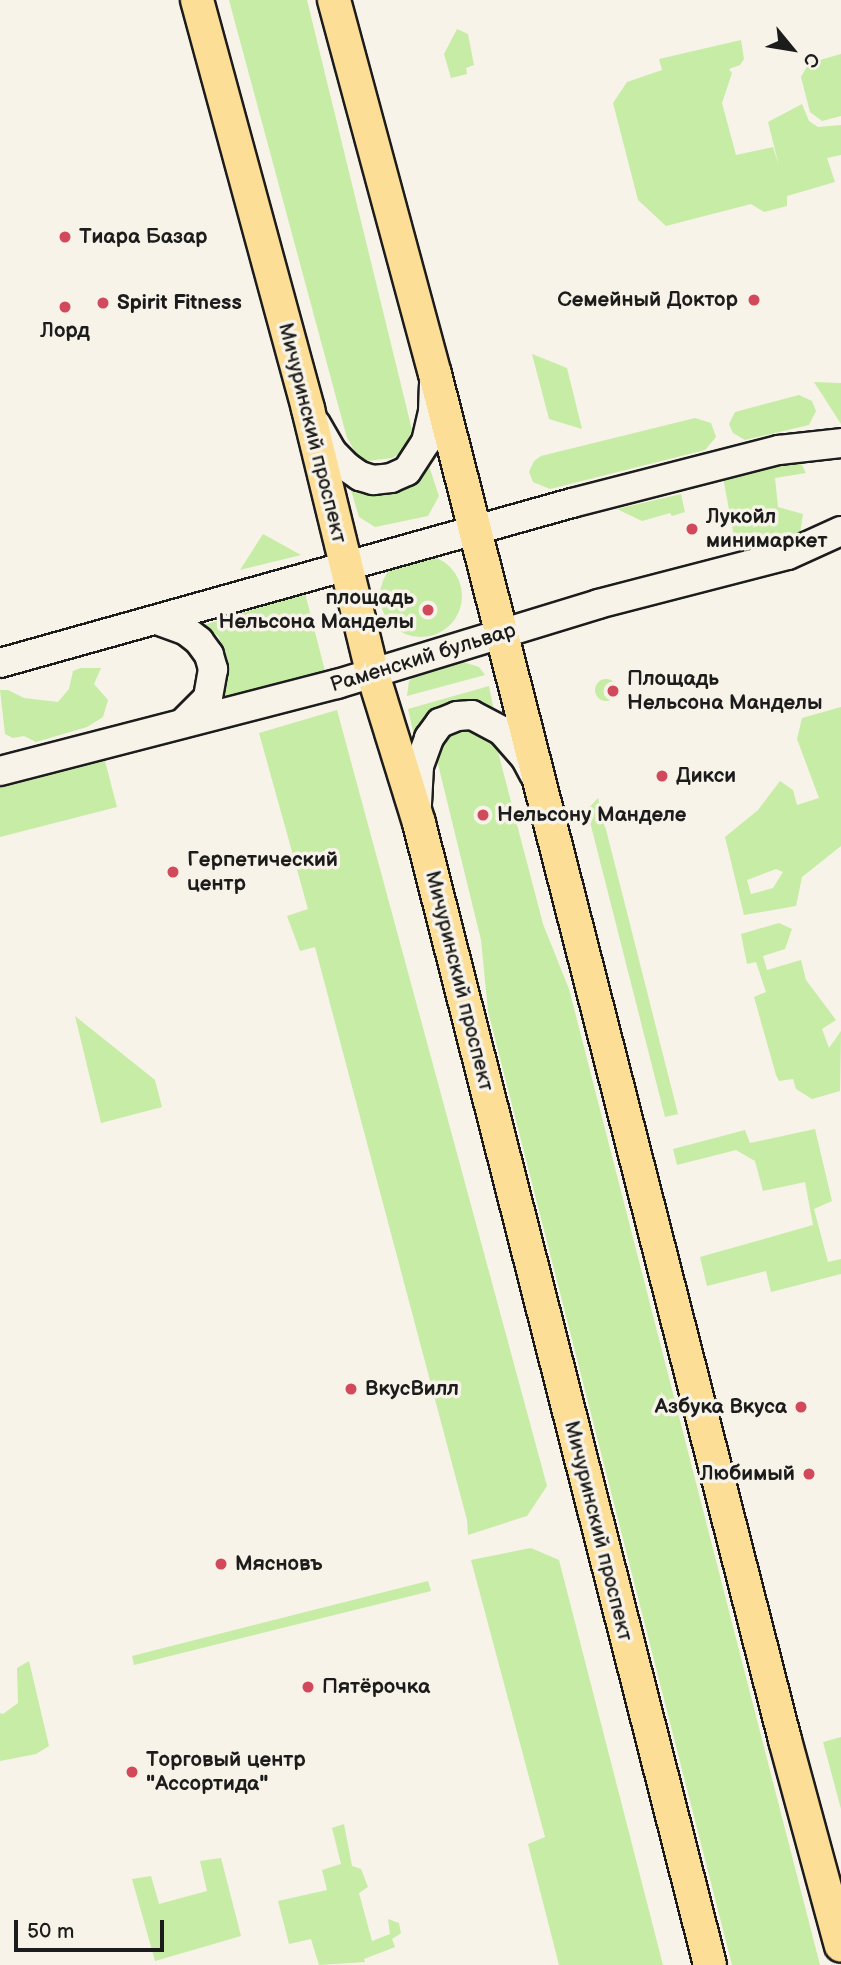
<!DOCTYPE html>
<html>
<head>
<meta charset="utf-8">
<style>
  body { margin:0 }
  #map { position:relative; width:841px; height:1965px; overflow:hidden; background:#f7f3e8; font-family:"Balsamiq Sans",sans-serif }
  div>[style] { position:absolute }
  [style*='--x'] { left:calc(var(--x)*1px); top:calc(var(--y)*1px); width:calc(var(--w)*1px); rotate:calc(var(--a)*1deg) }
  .green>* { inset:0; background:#c6eca6 }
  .round { border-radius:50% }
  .roads { filter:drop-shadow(2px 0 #1c1c1c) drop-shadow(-2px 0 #1c1c1c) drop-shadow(0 2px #1c1c1c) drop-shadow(0 -2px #1c1c1c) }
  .secondary>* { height:28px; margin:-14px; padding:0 14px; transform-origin:14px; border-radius:14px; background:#f7f3e8 }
  .primary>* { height:32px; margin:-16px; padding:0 16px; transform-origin:16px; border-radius:16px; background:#fdde96 }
  .dots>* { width:19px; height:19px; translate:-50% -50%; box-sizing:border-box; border:4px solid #f7f3e8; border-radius:50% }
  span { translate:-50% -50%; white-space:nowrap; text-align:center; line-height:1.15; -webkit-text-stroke:7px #f7f3e8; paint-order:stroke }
  .poi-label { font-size:21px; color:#1c1c1c; font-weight:700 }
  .left { translate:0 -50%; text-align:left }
  .right { translate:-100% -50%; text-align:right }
  .street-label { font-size:21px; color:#1c1c1c }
  .north { position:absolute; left:757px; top:14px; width:70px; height:70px; -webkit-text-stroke:5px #f7f3e8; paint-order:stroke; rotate:120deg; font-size:19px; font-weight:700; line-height:28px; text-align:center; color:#1c1c1c }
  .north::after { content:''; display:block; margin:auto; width:24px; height:32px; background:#1c1c1c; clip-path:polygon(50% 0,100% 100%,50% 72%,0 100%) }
  .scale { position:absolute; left:14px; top:1920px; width:150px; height:32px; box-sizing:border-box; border:4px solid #1c1c1c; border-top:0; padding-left:9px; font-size:21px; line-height:24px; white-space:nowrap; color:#1c1c1c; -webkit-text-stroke:5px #f7f3e8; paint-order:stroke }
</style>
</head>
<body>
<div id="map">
  <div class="green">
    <div style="clip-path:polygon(229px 0,307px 0,412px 430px,402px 452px,392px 458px,367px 461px,358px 456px,347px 438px)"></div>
    <div style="clip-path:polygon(457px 29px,468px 34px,474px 65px,466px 68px,467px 74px,451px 78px,444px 54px)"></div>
    <div style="clip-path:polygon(741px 40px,744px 59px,740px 65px,729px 69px,732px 73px,722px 103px,736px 155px,773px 147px,779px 166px,768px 122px,802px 104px,809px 121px,818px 127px,841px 125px,841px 155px,827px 158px,835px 182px,787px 196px,787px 206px,764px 212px,751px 204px,666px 226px,638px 200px,613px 103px,627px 82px,662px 70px,659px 59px)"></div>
    <div style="clip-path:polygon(841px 54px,841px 116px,822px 121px,810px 112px,801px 77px,809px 63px)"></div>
    <div style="clip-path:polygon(532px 354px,567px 368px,582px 429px,549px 419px)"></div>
    <div style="clip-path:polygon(814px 382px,841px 383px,841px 424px)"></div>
    <div style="clip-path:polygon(799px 395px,812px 401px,816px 411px,809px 425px,745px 440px,733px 433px,729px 424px,735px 412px)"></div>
    <div style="clip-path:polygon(695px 418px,711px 423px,716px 437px,705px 450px,550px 489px,533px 482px,529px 472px,534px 461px,541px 456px)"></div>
    <div style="clip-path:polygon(799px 459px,806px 473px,775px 478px,778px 507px,803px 514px,800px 534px,735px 542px,723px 477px)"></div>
    <div style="clip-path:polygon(429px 466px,439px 496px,428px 516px,375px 527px,359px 517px,351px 490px,372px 493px,400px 490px,412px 484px)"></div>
    <div style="clip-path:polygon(681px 494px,685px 512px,672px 516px,670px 513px,642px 521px,617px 509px)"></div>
    <div style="clip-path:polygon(263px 534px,301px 555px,240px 570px)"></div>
    <div class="round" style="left:380px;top:555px;width:82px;height:82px"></div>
    <div style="clip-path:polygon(305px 593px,325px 671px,214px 700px,225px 673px,222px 645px,218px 636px,204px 625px)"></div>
    <div style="clip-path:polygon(463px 662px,479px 667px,485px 675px,407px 696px,409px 681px,418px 674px)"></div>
    <div style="clip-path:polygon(81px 668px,101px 668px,94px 684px,108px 700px,103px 717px,87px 727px,36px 742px,24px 736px,13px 738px,5px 734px,0 690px,8px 690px,24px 698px,58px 702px,69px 689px,73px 671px)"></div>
    <div class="round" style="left:595px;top:679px;width:22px;height:22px"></div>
    <div style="clip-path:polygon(489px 686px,495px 716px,467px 703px,449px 704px,429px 713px,414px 736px,408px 709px)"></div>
    <div style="clip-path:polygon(evenodd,841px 707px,841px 846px,802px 877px,796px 906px,744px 915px,725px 837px,758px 810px,780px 781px,793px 790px,797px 805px,819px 798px,797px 739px,802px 718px,841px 707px,776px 869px,783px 872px,773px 888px,751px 894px,747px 880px,776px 869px)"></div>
    <div style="clip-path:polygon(337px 710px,547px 1486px,527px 1516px,468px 1535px,467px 1520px,315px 947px,300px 951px,287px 916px,308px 909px,259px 733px)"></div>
    <div style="clip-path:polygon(461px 726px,488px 735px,497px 748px,543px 924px,569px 989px,820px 1965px,732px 1965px,488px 1011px,481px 940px,437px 760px,439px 743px,447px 732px)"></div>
    <div style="clip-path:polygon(105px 761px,117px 807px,0 837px,0 788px)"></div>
    <div style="clip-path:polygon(598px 798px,678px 1114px,665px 1117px,587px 810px)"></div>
    <div style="clip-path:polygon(779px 923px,792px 929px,785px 949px,763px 956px,767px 970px,801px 960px,806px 980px,836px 1020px,822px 1029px,829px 1048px,841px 1031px,840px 1091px,812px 1099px,796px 1089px,793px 1079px,779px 1081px,776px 1075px,754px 997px,766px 992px,756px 962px,747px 964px,741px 934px)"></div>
    <div style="clip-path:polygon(75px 1016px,155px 1080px,162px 1107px,101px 1123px)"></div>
    <div style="clip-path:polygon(815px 1129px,832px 1201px,814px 1209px,828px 1262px,841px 1259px,841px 1274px,771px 1292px,766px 1271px,707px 1286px,700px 1257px,813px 1225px,805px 1182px,763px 1191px,755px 1161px,736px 1150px,677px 1165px,673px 1149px,745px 1130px,750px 1143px)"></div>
    <div style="clip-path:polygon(531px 1548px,559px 1560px,663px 1965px,559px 1965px,528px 1844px,545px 1837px,471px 1560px)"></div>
    <div style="clip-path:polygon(428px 1581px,431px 1591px,134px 1665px,132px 1656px)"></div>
    <div style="clip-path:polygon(29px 1661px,49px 1746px,36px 1754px,0 1761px,0 1713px,3px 1714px,18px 1703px,17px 1668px)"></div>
    <div style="clip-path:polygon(841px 1737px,841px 1809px,823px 1742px)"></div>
    <div style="clip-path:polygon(344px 1824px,352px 1866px,361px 1869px,368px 1887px,359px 1893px,372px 1941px,390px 1934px,388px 1919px,399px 1923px,401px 1933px,392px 1939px,395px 1947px,364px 1959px,365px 1962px,319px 1965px,311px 1939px,289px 1944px,278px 1901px,327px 1890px,322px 1870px,341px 1864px,332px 1828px)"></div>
    <div style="clip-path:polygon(221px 1858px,241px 1936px,155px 1961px,132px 1879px,151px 1876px,159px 1904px,207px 1891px,200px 1861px)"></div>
  </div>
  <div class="roads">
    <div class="secondary">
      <div style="--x:316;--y:424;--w:32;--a:60"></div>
      <div style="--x:332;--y:452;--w:21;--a:45"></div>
      <div style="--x:347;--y:467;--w:16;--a:35"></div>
      <div style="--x:360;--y:476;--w:14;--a:17"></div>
      <div style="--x:373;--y:480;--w:18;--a:-6"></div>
      <div style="--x:391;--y:478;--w:17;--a:-24"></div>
      <div style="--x:407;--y:471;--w:35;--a:-57"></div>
      <div style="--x:426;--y:442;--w:32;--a:-77"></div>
      <div style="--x:433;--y:411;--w:26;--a:-88"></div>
      <div style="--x:157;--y:620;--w:30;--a:20"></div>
      <div style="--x:185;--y:630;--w:18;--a:38"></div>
      <div style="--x:199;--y:641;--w:17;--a:54"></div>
      <div style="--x:209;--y:655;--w:15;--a:74"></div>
      <div style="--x:213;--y:669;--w:29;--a:100"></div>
      <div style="--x:208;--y:698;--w:35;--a:135"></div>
      <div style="--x:0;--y:663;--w:594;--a:-15.63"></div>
      <div style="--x:572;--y:503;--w:214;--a:-14.4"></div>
      <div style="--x:779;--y:450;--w:62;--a:-6.4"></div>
      <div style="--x:0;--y:771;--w:348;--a:-14.5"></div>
      <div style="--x:337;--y:684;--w:273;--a:-17"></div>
      <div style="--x:598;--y:604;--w:196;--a:-14.5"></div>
      <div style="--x:788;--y:555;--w:58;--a:-24.4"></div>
      <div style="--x:417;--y:804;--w:38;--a:-87"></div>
      <div style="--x:419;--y:766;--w:30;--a:-70"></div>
      <div style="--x:429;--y:738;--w:19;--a:-54"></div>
      <div style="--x:440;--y:723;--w:18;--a:-22"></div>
      <div style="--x:457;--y:716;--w:15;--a:-4"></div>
      <div style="--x:472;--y:715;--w:34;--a:28"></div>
      <div style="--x:502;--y:731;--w:37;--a:49"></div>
      <div style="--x:526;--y:759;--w:17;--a:62"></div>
    </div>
    <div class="primary">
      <div style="--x:197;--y:0;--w:424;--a:74.8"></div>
      <div style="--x:308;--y:409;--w:270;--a:76.3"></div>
      <div style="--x:372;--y:671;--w:159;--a:72.8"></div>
      <div style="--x:419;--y:823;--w:1178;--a:75.7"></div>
      <div style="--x:334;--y:0;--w:387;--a:74.9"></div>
      <div style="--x:435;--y:374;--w:1410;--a:75.63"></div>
      <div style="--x:785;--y:1740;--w:213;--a:74.8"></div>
    </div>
  </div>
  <div class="dots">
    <div style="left:65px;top:237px;background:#d1495b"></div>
    <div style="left:754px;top:300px;background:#d1495b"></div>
    <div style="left:103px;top:303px;background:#d1495b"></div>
    <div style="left:65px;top:307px;background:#d1495b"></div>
    <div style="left:692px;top:529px;background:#d1495b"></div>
    <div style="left:428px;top:610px;background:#d1495b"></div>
    <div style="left:613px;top:691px;background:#d1495b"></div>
    <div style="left:662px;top:776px;background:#d1495b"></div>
    <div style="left:483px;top:815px;background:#d1495b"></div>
    <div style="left:173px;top:872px;background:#d1495b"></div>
    <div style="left:351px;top:1389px;background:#d1495b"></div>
    <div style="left:801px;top:1407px;background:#d1495b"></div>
    <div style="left:809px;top:1474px;background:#d1495b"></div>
    <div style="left:221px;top:1564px;background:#d1495b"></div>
    <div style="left:308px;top:1687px;background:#d1495b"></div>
    <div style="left:132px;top:1772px;background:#d1495b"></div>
  </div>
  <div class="poi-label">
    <span class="left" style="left:79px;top:237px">Тиара Базар</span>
    <span class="right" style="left:738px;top:300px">Семейный Доктор</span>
    <span class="left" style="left:117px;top:303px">Spirit Fitness</span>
    <span style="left:65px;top:331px">Лорд</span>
    <span class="left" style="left:706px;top:529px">Лукойл<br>минимаркет</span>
    <span class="right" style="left:414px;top:610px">площадь<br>Нельсона Манделы</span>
    <span class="left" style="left:627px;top:691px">Площадь<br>Нельсона Манделы</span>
    <span class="left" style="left:676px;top:776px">Дикси</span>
    <span class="left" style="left:497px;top:815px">Нельсону Манделе</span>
    <span class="left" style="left:187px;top:872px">Герпетический<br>центр</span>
    <span class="left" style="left:365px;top:1389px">ВкусВилл</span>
    <span class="right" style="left:787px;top:1407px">Азбука Вкуса</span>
    <span class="right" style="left:795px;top:1474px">Любимый</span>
    <span class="left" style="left:235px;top:1564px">Мясновъ</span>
    <span class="left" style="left:322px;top:1687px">Пятёрочка</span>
    <span class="left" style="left:146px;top:1772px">Торговый центр<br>"Ассортида"</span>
  </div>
  <div class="street-label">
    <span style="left:312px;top:433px;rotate:76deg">Мичуринский проспект</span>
    <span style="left:423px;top:658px;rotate:-17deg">Раменский бульвар</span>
    <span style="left:459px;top:981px;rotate:76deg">Мичуринский проспект</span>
    <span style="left:598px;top:1531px;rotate:76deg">Мичуринский проспект</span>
  </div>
  <div class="north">С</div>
  <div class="scale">50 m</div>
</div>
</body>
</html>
